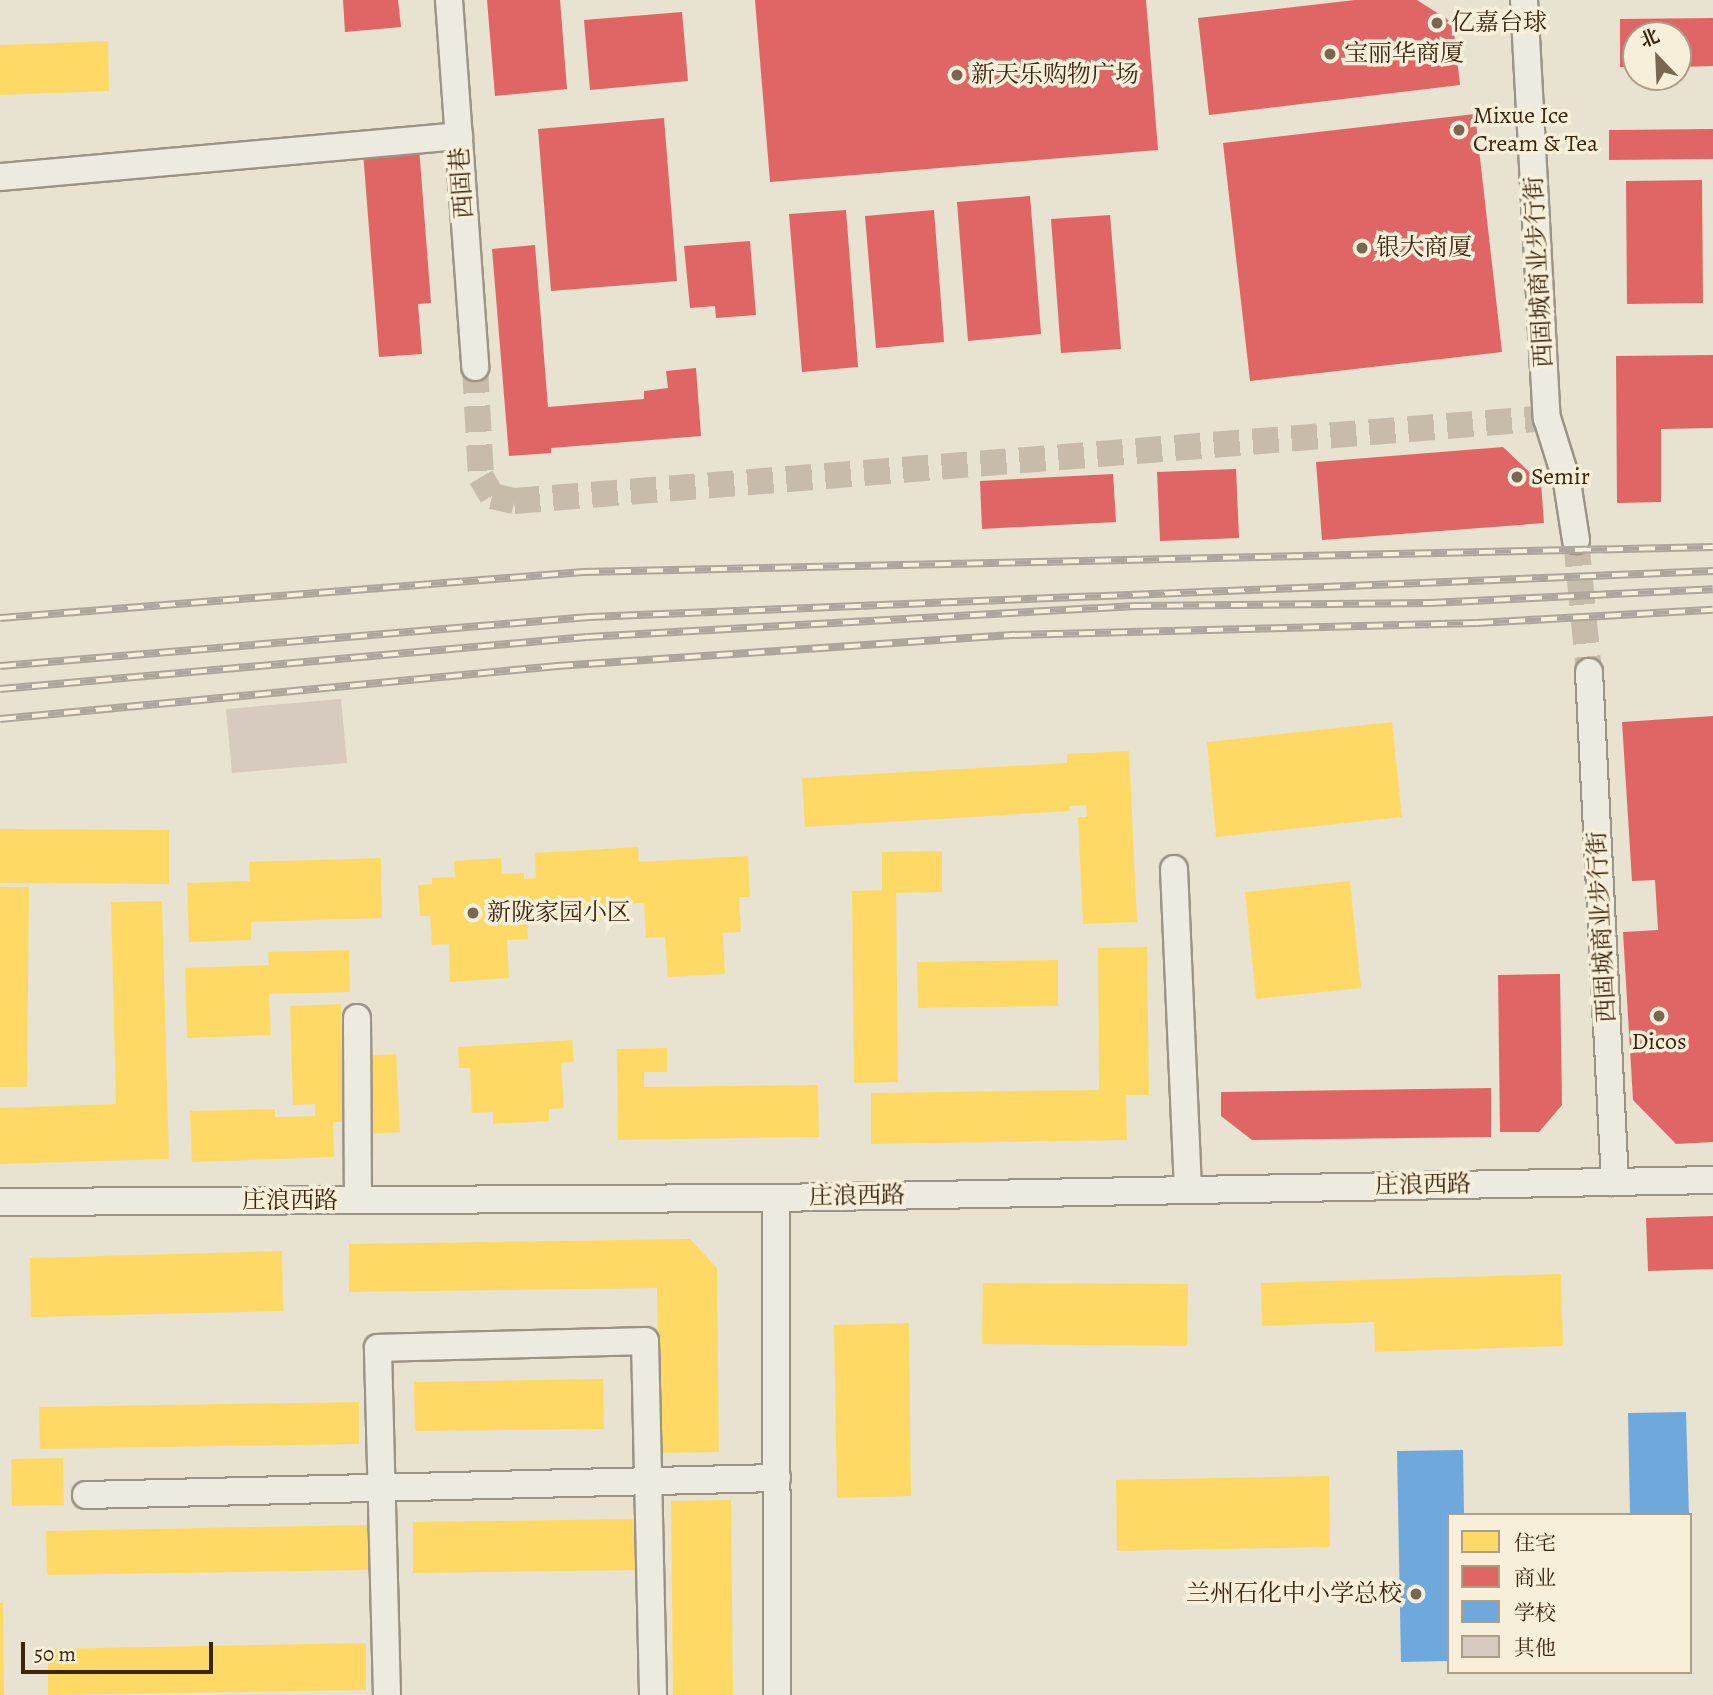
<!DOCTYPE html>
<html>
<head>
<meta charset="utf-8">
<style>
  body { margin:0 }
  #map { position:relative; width:1713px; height:1695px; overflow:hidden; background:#e8e2d0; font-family:Alegreya,"Noto Serif SC",serif }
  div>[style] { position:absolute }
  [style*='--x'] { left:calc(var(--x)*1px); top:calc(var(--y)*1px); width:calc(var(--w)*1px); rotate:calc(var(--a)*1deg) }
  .homes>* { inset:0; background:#ffd966 }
  .shops>* { inset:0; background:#e06666 }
  .schools>* { inset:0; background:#6fa8dc }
  .building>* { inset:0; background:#d7cabe }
  .minor-tunnel>* { height:26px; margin-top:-13px; transform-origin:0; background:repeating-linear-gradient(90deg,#c6bca9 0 26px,transparent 0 39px) }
  .roads { filter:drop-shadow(2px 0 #9a9386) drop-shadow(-2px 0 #9a9386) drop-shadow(0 2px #9a9386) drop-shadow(0 -2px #9a9386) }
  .minor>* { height:26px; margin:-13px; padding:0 13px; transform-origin:13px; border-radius:13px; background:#edeae0 }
  .rail>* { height:8px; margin-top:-4px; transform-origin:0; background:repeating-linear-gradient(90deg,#f7efda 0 16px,#aca69d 0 32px); box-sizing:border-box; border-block:2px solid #aca69d }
  .dots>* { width:19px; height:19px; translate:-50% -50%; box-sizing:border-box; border:4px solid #f7efda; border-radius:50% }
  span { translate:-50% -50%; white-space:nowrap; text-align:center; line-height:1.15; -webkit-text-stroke:7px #f7efda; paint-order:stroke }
  .poi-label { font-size:24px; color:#3d250d }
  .left { translate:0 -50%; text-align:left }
  .right { translate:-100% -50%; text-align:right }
  .street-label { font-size:24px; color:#3d250d }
  .legend { position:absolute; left:1447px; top:1513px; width:245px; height:161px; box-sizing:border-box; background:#f7efda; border:2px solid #ad9e88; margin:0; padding:9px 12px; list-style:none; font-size:21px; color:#3d250d }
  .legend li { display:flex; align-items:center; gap:14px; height:35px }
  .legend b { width:35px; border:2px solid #ad9e88 }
  .north { position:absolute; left:1622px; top:21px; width:70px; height:70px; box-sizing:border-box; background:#f7efda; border:2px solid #ad9e88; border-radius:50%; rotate:337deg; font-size:19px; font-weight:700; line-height:28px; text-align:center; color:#3d250d }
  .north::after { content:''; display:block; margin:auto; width:24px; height:32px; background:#796751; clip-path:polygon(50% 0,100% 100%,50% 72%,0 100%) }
  .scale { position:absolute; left:21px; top:1642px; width:192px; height:32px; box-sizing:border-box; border:4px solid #3d250d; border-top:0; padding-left:9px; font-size:21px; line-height:24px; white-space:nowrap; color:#3d250d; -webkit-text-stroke:5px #f7efda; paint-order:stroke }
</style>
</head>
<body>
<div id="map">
  <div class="homes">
    <div style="clip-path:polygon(108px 41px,109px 91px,0 95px,0 45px)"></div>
    <div style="clip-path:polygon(1392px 722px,1402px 817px,1216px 837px,1207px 742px)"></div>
    <div style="clip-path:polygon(1129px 751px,1137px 922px,1083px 924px,1078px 817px,1087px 817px,1086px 805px,1069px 806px,1070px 811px,805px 827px,802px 778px,1067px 763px,1067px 754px)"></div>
    <div style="clip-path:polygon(0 829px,169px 830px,169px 884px,0 883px)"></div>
    <div style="clip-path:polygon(638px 847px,639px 862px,748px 856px,750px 897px,739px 897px,741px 932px,723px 933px,725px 974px,668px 977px,665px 937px,646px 938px,644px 903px,624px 904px,624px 918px,553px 922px,552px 908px,526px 910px,528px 939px,507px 940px,509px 978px,450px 982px,449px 944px,432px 945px,430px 916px,420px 916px,418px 885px,432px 884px,432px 878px,455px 877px,454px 861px,501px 858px,502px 874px,524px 873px,524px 879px,536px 878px,535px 853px)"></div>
    <div style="clip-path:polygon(942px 851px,942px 892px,896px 893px,898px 1082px,854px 1083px,852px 891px,882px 890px,882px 852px)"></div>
    <div style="clip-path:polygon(381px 858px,382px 918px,251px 922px,251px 940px,189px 942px,187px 883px,250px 881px,249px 862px)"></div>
    <div style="clip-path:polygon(1350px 881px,1361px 988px,1256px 999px,1245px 892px)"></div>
    <div style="clip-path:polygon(0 887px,29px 887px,27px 1087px,0 1087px)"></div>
    <div style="clip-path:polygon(162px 901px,169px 1159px,0 1164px,0 1108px,116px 1104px,111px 902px)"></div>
    <div style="clip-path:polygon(1147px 947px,1149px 1095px,1126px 1095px,1127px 1140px,871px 1144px,871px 1093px,1099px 1090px,1098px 948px)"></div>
    <div style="clip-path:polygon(349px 950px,350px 992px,269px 994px,271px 1035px,187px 1038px,185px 968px,269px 965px,268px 952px)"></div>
    <div style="clip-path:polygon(1058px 960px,1058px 1006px,918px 1008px,917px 962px)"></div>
    <div style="clip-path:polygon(341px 1004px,344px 1122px,333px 1122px,334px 1157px,192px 1162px,190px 1111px,275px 1109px,275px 1117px,315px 1116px,315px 1104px,293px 1105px,290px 1006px)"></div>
    <div style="clip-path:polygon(572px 1040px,574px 1062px,561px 1063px,564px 1108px,549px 1109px,549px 1121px,493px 1124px,493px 1112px,472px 1113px,470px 1068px,459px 1068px,458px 1047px)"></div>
    <div style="clip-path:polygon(667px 1048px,667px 1072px,644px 1072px,644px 1087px,818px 1085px,819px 1137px,618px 1140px,617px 1049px)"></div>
    <div style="clip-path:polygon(396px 1054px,400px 1132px,370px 1134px,366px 1056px)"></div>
    <div style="clip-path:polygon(690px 1239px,717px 1268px,719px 1452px,659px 1453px,657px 1288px,349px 1292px,349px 1244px)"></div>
    <div style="clip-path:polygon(282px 1251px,283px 1311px,31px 1317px,30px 1258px)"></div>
    <div style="clip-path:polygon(1561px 1274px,1563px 1346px,1375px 1352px,1374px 1322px,1262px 1326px,1261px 1283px)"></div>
    <div style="clip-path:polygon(983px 1283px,1188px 1284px,1187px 1346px,982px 1344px)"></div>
    <div style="clip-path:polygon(909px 1323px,911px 1496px,837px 1498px,834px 1325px)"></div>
    <div style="clip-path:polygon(603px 1379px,604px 1429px,415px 1431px,414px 1382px)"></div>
    <div style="clip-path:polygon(359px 1402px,359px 1444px,40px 1449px,39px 1407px)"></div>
    <div style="clip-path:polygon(63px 1458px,64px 1505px,12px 1506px,11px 1459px)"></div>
    <div style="clip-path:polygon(1329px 1476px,1330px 1547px,1117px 1551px,1116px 1480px)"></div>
    <div style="clip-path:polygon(731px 1500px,733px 1695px,673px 1695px,671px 1501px)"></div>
    <div style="clip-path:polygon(642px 1519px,642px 1570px,413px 1573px,413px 1522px)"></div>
    <div style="clip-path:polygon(368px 1525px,369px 1570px,47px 1575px,46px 1531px)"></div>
    <div style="clip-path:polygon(0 1603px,3px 1603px,4px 1695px,0 1695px)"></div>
    <div style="clip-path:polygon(366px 1643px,366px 1690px,48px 1695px,48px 1649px)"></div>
  </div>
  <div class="shops">
    <div style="clip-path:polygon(343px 0,398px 0,401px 27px,345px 32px)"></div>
    <div style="clip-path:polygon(487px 0,560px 0,567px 89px,495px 96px)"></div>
    <div style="clip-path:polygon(755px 0,1146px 0,1158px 150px,770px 182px)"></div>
    <div style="clip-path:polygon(1355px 0,1417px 0,1453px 23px,1460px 85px,1209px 115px,1198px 18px)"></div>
    <div style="clip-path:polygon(682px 12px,688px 81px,590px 90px,584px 20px)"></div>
    <div style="clip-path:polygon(1713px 18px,1713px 66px,1678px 67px,1678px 35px,1636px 35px,1636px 67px,1620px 67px,1620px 19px)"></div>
    <div style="clip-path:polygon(1475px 114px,1502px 352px,1250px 381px,1223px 143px)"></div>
    <div style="clip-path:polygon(664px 118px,677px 281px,551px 291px,538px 129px)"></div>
    <div style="clip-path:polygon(1713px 129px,1713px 159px,1609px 160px,1609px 130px)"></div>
    <div style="clip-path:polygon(419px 147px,431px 303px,418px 304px,422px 354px,379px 357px,363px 152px)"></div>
    <div style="clip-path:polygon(1702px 180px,1703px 303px,1627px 304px,1626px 181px)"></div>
    <div style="clip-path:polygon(1030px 196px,1041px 334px,968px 341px,957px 202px)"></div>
    <div style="clip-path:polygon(846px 210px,858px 367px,802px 372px,789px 214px)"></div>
    <div style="clip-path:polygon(934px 210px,944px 342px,876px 348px,865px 216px)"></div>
    <div style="clip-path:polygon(1110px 215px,1121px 349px,1061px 353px,1051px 219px)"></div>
    <div style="clip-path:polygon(750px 241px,756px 315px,716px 318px,715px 306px,690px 308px,684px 246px)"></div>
    <div style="clip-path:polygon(535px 245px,548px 407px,644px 399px,644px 391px,668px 388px,666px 371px,696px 368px,701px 436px,551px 448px,551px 453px,509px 456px,492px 249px)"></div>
    <div style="clip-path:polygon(1713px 355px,1713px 428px,1661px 429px,1661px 502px,1617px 503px,1616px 356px)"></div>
    <div style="clip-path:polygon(1503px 447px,1541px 483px,1544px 523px,1322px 540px,1316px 462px)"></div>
    <div style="clip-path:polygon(1236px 469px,1239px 538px,1160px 541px,1157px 472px)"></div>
    <div style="clip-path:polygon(1113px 474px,1116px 522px,982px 529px,980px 481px)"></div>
    <div style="clip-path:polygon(1713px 716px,1713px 1142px,1676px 1144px,1633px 1100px,1623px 932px,1658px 930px,1655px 880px,1632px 881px,1622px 722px)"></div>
    <div style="clip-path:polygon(1560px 974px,1562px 1105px,1539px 1132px,1500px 1132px,1498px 975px)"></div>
    <div style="clip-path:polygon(1491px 1088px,1491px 1137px,1252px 1140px,1221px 1116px,1221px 1092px)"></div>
    <div style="clip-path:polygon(1713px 1216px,1713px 1269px,1648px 1271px,1646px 1218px)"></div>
  </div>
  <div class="schools">
    <div style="clip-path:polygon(1686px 1412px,1689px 1515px,1630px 1515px,1628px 1413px)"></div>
    <div style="clip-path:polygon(1463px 1450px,1464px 1515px,1449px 1515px,1449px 1661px,1401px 1662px,1397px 1451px)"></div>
  </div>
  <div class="building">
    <div style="clip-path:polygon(341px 699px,347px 763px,232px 773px,226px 709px)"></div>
  </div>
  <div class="minor-tunnel">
    <div style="--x:475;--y:367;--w:110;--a:86.9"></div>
    <div style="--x:481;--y:477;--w:22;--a:60"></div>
    <div style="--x:492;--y:496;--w:23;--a:13"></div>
    <div style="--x:514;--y:501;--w:1036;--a:-4.59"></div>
    <div style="--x:1576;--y:540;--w:133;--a:84.4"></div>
  </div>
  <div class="roads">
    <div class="minor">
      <div style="--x:449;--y:0;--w:368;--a:85.9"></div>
      <div style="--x:1524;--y:0;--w:419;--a:86.9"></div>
      <div style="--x:1547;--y:418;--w:67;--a:72.6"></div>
      <div style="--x:1567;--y:482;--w:59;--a:81.2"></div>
      <div style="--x:0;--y:177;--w:461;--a:-5.1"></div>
      <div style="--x:1589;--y:672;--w:511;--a:87.08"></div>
      <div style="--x:1174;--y:869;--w:321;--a:87.5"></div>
      <div style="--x:357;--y:1018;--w:182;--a:89.7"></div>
      <div style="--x:776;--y:1198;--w:497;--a:89.9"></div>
      <div style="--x:0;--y:1202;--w:776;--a:-0.3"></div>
      <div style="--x:776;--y:1198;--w:937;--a:-1.1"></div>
      <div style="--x:86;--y:1495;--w:691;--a:-1.41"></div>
      <div style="--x:387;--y:1695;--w:347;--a:-91.5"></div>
      <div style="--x:378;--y:1348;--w:267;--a:-1.5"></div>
      <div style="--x:645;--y:1341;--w:354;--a:88.7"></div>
    </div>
  </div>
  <div class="rail">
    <div style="--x:0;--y:618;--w:585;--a:-4.51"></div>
    <div style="--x:583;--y:572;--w:1130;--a:-1.27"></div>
    <div style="--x:0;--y:666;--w:591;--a:-4.76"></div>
    <div style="--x:589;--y:617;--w:1125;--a:-2.34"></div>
    <div style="--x:0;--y:689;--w:589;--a:-5.06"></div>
    <div style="--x:587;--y:637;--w:549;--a:-3.24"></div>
    <div style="--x:1135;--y:606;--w:295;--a:-0.6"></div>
    <div style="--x:1430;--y:603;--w:283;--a:-2.8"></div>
    <div style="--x:0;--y:719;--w:560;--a:-5.44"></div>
    <div style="--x:557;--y:666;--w:459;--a:-3.9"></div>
    <div style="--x:1015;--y:635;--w:462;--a:-1.5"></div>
    <div style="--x:1477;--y:623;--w:236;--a:-3.2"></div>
  </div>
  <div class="dots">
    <div style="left:1437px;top:23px;background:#796751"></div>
    <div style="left:1330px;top:54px;background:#796751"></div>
    <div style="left:957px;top:75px;background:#796751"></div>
    <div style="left:1459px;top:130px;background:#796751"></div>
    <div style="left:1362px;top:248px;background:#796751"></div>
    <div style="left:1517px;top:477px;background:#796751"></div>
    <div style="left:473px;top:913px;background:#796751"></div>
    <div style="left:1659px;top:1016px;background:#796751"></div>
    <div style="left:1416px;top:1594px;background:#796751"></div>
  </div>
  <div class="poi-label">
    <span class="left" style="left:1451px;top:23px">亿嘉台球</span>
    <span class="left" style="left:1344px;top:54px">宝丽华商厦</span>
    <span class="left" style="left:971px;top:75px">新天乐购物广场</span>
    <span class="left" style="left:1473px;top:130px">Mixue Ice<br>Cream &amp; Tea</span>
    <span class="left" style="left:1376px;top:248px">银大商厦</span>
    <span class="left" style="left:1531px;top:477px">Semir</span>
    <span class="left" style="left:487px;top:913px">新陇家园小区</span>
    <span style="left:1659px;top:1042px">Dicos</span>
    <span class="right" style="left:1402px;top:1594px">兰州石化中小学总校</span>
  </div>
  <div class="street-label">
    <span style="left:462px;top:183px;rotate:-94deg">西固巷</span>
    <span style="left:1539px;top:272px;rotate:-93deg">西固城商业步行街</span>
    <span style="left:1602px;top:927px;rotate:-93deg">西固城商业步行街</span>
    <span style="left:1423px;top:1185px;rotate:-1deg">庄浪西路</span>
    <span style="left:857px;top:1196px;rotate:-1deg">庄浪西路</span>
    <span style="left:290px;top:1201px">庄浪西路</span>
  </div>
  <ul class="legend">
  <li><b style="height:19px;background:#ffd966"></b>住宅</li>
  <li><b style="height:19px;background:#e06666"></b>商业</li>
  <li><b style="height:19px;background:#6fa8dc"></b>学校</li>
  <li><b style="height:19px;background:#d7cabe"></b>其他</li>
  </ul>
  <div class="north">北</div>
  <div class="scale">50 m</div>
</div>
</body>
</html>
